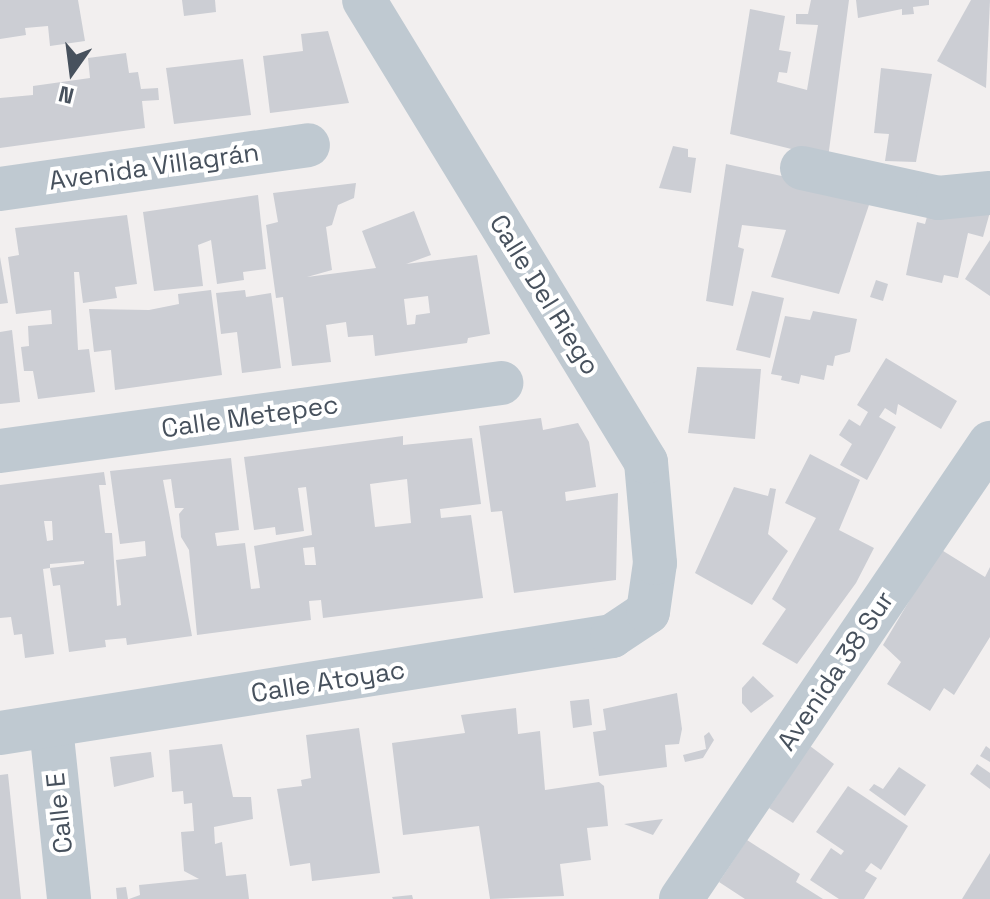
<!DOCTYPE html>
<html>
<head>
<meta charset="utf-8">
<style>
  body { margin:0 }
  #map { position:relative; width:990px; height:899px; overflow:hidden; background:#f2efef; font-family:"Space Grotesk",sans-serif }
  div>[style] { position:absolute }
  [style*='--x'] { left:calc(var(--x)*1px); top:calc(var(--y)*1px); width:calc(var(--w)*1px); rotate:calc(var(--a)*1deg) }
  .building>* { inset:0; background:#ccced4 }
  .minor>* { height:44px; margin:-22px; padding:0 22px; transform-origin:22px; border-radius:22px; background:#bfc9d1 }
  span { translate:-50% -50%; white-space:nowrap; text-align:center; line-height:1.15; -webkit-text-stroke:8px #fff; paint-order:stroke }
  .street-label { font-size:26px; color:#47515d }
  .north { position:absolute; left:32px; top:32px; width:80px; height:80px; -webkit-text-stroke:6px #fff; paint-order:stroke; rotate:194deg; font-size:22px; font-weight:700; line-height:32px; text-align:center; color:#47515d }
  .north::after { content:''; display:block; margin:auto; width:28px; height:36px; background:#47515d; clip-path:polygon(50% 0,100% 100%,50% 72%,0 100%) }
</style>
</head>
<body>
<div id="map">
  <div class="building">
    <div style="clip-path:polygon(0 0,78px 0,85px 41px,50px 46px,48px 26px,25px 28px,26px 35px,0 39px)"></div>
    <div style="clip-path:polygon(182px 0,215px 0,216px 12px,184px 16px)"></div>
    <div style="clip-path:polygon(811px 0,849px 0,828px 158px,730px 134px,750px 9px,785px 16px,779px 50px,791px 52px,787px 73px,779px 72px,777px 82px,807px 90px,818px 25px,796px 24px,796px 14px,808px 14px)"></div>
    <div style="clip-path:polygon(856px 0,929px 0,929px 5px,913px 7px,914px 14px,902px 15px,902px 9px,858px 18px)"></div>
    <div style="clip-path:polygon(971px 0,990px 0,986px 88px,937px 61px)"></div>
    <div style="clip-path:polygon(328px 31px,349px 103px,270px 113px,263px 56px,303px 51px,301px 34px)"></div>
    <div style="clip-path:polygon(126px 53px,129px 73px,138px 72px,141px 89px,158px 88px,159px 100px,142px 101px,145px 128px,0 148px,0 98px,33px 95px,33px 86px,90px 78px,88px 58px)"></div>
    <div style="clip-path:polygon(243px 59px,251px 115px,174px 124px,166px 68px)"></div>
    <div style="clip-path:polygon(881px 68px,932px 74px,916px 162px,885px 161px,889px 134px,874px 133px)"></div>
    <div style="clip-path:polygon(673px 146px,688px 149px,688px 157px,696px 158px,691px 193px,659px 188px)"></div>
    <div style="clip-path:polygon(726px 164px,823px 185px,870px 202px,839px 294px,771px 277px,786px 230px,742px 225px,738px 247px,744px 249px,733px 306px,706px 301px)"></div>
    <div style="clip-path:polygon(evenodd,356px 183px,354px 198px,338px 205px,332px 225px,326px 227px,332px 270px,307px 277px,376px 268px,362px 231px,414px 211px,431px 255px,406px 264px,477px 255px,490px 334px,468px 338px,467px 343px,375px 356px,373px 335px,348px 337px,346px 322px,326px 325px,331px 362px,292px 366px,283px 297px,276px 298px,266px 225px,278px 222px,273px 193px,356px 183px,428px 296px,430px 313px,416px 315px,415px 324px,407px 325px,404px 299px,428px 296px)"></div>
    <div style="clip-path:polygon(258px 195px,266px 269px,243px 272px,244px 280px,217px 284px,211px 240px,198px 245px,203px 286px,154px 291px,143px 212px)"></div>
    <div style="clip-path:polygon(990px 212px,983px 237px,968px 233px,958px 278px,944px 275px,942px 283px,906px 275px,917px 222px,925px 224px,928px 213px)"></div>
    <div style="clip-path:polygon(127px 215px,137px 284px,115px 287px,117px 298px,83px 303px,79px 272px,74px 272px,78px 350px,89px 349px,95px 392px,38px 399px,33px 371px,24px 371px,21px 347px,29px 346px,28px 326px,52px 324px,51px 310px,16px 314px,8px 257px,19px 255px,15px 228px)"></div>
    <div style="clip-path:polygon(990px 240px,990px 296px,965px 279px)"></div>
    <div style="clip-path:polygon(0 257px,8px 303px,0 304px)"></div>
    <div style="clip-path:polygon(876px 280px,888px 284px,883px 301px,870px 297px)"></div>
    <div style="clip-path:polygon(211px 290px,222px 375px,115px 390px,111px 350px,94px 352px,89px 309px,149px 310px,179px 304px,178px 294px)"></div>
    <div style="clip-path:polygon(245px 290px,246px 297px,271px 293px,281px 368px,242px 373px,237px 332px,221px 334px,216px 293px)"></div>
    <div style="clip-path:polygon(752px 291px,784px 298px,770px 358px,736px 350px)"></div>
    <div style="clip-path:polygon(813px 311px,857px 319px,850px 352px,835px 356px,833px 366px,827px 365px,824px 380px,801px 375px,799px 384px,781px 380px,782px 376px,771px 374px,785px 316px,810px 320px)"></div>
    <div style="clip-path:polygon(12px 330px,20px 402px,0 404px,0 332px)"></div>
    <div style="clip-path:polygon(886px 358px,957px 401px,941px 429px,898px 404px,896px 415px,885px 408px,879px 417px,896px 427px,867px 480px,840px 465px,852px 444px,839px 435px,849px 419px,860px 426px,868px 412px,857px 405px)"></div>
    <div style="clip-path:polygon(697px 367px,761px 369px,755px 439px,688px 433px)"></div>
    <div style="clip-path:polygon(541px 418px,543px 430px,578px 423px,589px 442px,596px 487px,565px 492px,566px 501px,618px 493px,616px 580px,514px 593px,502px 511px,491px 512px,479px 426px)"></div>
    <div style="clip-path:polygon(evenodd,403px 436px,403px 445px,472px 438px,481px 504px,440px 509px,441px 518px,471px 515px,483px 598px,323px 618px,321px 600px,309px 601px,311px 620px,197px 635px,189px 550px,181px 537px,179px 514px,184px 508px,175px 508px,171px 479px,163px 480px,192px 636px,127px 645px,126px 638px,105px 640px,106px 647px,69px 652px,60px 585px,53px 586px,50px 568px,43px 569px,54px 654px,25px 658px,22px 634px,14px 635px,11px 617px,0 618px,0 485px,104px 472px,106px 485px,99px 485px,105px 533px,112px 533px,117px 606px,121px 605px,116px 560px,146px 556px,145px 541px,120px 544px,110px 471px,231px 458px,239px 530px,215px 533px,217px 546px,245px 543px,251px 589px,260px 588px,254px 546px,312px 535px,306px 487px,298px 488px,304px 531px,276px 535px,275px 527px,254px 530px,244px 457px,403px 436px,407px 479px,411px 523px,375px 527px,370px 484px,407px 479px,403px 436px,44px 521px,52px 521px,53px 540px,47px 541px,44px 521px,403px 436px,314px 547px,316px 565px,305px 565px,303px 548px,314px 547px,403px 436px,84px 561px,84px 564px,50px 568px,50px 564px,84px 561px)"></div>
    <div style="clip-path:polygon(810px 454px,860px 480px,839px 530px,874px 548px,856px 583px,797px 664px,762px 644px,786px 609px,772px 599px,816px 518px,785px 503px)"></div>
    <div style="clip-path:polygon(734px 487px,768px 496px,770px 488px,776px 489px,768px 534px,788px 551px,752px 605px,695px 573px)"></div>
    <div style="clip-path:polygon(940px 549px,985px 577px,990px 567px,990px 637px,954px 695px,944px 688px,930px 711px,887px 684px,901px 662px,883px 645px)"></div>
    <div style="clip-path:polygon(753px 676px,774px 696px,751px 713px,742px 703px,742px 688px)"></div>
    <div style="clip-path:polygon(677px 693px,682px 729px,679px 744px,665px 745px,667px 767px,599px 776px,593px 732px,606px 730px,603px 709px)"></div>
    <div style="clip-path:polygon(589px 699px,592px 725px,573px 728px,570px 701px)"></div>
    <div style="clip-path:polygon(516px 708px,518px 734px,540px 731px,545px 790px,599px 782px,604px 786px,608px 826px,587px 828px,591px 860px,560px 864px,564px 896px,490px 899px,479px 826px,403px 835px,392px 743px,465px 733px,461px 715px)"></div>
    <div style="clip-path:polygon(359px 728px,380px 873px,312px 881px,310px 863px,290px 866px,277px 789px,302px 786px,301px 780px,311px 778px,306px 735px)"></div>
    <div style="clip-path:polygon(709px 732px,714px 740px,703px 758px,685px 762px,683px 755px,706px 749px,704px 736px)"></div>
    <div style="clip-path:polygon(222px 744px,233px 797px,251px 797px,253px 819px,214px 827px,215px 844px,222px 842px,226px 876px,246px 874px,249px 899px,129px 899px,140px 895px,139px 885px,199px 879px,184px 871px,181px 832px,194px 831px,192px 803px,184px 804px,183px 791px,172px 792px,169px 750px)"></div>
    <div style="clip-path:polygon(810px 746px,834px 764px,793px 823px,769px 808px)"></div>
    <div style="clip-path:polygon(986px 746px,990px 749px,990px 762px,980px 756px)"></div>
    <div style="clip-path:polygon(151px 752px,154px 777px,114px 787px,110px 757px)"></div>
    <div style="clip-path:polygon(977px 764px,990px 773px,990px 789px,970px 774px)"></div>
    <div style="clip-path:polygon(899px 767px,926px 785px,905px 816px,869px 790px,874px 784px,883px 789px)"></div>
    <div style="clip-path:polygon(8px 774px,21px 899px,0 899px,0 775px)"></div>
    <div style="clip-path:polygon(848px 786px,908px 826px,881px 870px,871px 863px,865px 871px,877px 878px,864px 899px,839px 899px,810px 880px,831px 848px,841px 855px,844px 851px,816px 832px)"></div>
    <div style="clip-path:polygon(663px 819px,653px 835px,624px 824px)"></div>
    <div style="clip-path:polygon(747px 840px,800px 874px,796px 882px,823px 899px,745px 899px,719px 882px)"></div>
    <div style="clip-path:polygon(990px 853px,990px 899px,962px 899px)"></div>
    <div style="clip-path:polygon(126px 887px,128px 899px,117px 899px,116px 888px)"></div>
    <div style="clip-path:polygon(412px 895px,413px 899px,393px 899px,392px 897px)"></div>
  </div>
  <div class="minor">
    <div style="--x:802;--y:168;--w:139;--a:12.4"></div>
    <div style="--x:938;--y:198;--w:52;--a:-5.5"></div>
    <div style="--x:0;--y:189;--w:311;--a:-8.1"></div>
    <div style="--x:0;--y:451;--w:506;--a:-7.73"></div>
    <div style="--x:51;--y:727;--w:173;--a:84"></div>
    <div style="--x:0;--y:733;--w:620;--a:-9.01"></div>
    <div style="--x:612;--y:636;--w:43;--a:-33.7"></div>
    <div style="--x:648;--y:612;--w:49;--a:-81.9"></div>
    <div style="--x:655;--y:563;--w:101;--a:-95.1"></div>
    <div style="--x:646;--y:462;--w:541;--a:-121.4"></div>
    <div style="--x:681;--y:899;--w:551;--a:-55.88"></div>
  </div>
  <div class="street-label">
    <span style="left:154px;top:167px;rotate:-8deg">Avenida Villagrán</span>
    <span style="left:544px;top:295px;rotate:58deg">Calle Del Riego</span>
    <span style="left:250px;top:417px;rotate:-8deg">Calle Metepec</span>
    <span style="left:836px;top:671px;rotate:-56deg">Avenida 38 Sur</span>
    <span style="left:328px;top:682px;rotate:-9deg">Calle Atoyac</span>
    <span style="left:60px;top:813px;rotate:-96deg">Calle E</span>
  </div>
  <div class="north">N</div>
</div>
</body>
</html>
